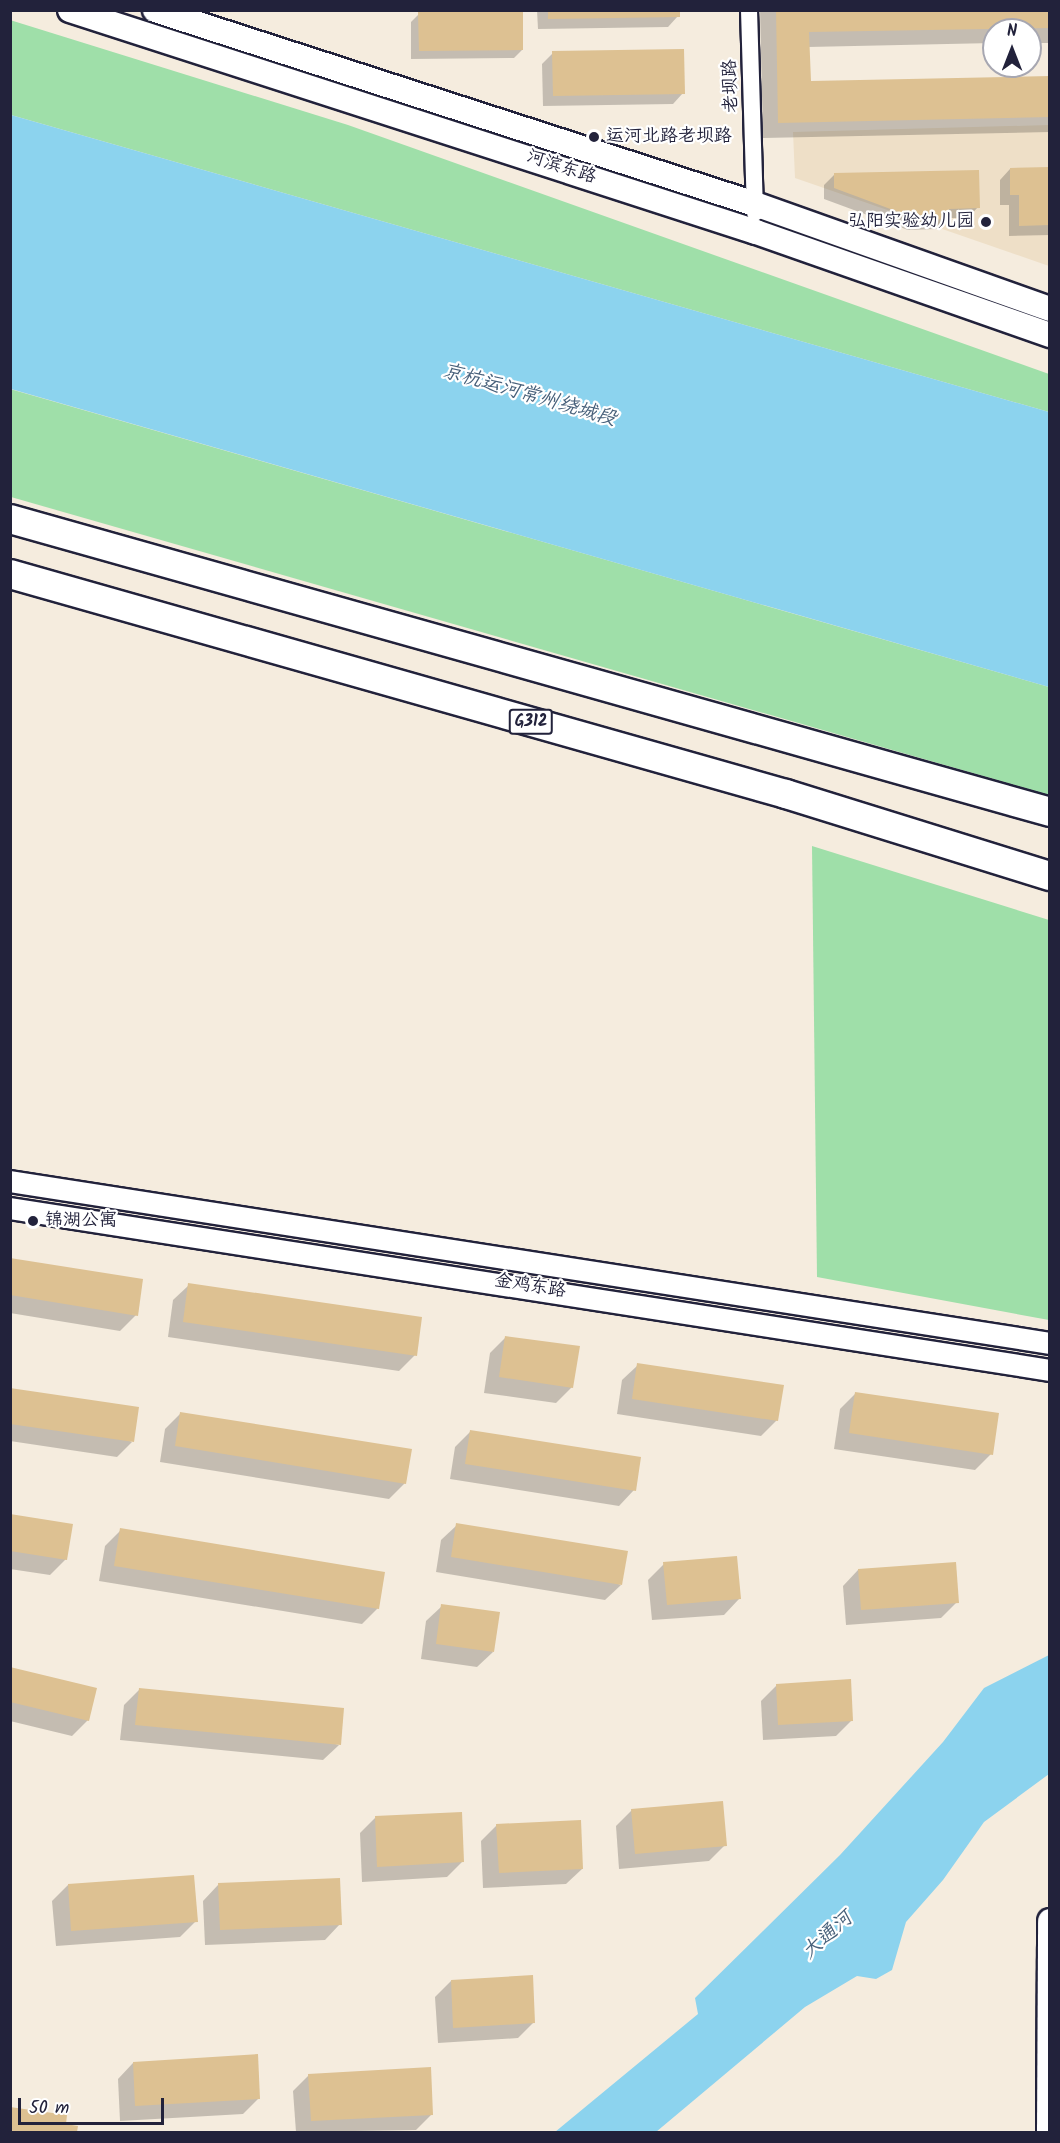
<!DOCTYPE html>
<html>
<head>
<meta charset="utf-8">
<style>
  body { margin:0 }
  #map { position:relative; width:1060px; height:2143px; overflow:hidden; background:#f5ecde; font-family:Kalam,"LXGW WenKai TC",sans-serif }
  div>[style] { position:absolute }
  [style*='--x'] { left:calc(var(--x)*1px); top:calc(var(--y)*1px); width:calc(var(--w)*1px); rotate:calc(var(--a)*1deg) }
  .built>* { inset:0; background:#eedfc7 }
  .green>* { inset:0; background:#9fdfa9 }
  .water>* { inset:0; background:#8cd3ee }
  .shadow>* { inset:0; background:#0003 }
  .building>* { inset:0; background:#ddc192 }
  .roads { filter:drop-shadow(2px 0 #22223b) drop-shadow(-2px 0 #22223b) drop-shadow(0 2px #22223b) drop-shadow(0 -2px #22223b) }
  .minor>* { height:16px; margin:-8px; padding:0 8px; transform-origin:8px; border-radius:8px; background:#fff }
  .tertiary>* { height:21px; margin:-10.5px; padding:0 10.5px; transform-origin:10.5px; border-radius:10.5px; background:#fff }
  .secondary>* { height:24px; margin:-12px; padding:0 12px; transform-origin:12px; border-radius:12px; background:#fff }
  .trunk>* { height:28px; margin:-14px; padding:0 14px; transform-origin:14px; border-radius:14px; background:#fff }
  .dots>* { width:16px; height:16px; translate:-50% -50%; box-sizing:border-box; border:3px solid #fff; border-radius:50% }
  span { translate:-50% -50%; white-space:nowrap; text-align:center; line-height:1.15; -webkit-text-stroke:4.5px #fff; paint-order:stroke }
  .shield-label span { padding:2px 4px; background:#fff; border:2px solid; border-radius:4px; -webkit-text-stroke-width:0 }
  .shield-label { font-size:16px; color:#22223b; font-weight:700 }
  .street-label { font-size:18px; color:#22223b }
  .poi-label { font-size:18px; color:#22223b }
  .left { translate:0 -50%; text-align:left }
  .right { translate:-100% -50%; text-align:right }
  .water-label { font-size:20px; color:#47607a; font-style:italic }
  .frame { position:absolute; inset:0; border:12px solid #22223b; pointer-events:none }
  .north { position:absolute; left:982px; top:18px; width:60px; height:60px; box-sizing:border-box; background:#fff; border:2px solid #a7a7b1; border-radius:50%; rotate:0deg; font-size:16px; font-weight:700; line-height:24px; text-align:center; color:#22223b }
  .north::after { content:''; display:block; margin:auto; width:21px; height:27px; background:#22223b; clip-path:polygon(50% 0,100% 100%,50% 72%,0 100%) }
  .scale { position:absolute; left:18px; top:2098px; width:146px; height:27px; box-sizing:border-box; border:3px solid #22223b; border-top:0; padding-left:8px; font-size:18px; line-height:21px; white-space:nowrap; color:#22223b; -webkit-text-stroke:4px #fff; paint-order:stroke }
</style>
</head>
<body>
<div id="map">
  <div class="built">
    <div style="clip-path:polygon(1049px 125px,1049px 266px,795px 178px,793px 132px)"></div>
  </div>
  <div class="green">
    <div style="clip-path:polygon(10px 20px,348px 125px,1049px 374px,1049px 412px,11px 115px)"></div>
    <div style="clip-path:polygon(10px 389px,1049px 687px,1049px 795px,11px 497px)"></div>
    <div style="clip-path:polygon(812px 846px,1049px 920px,1049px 1320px,817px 1277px)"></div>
  </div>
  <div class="water">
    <div style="clip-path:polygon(11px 115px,1049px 412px,1049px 687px,11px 389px)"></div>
    <div style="clip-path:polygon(1049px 1655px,1049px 1774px,984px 1822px,943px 1880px,906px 1922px,892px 1970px,876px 1979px,857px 1976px,805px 2007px,656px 2132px,555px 2132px,698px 2014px,695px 1998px,840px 1855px,943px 1742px,984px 1688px)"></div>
  </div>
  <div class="shadow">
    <div style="clip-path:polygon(537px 10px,678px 10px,678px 16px,668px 27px,538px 29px)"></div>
    <div style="clip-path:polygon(760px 10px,1050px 10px,1050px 43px,1030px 43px,1030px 30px,994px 30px,994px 43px,808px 47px,809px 82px,1050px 78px,1050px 132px,763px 138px)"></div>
    <div style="clip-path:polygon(419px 14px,522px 50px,514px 58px,411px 59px,411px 22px)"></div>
    <div style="clip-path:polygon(553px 53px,683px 93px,673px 104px,543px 106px,542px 64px)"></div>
    <div style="clip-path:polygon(1050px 168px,1050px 235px,1009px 236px,1009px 205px,1000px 205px,1000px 180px,1010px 169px)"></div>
    <div style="clip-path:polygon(834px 175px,978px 207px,968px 218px,948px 218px,937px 229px,908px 230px,824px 199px,824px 185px)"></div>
    <div style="clip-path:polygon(10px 1260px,136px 1315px,120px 1331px,10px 1313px)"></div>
    <div style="clip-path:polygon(189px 1285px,415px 1355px,399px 1371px,168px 1337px,173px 1300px)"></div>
    <div style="clip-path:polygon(506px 1337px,572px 1387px,556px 1403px,484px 1393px,490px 1353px)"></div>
    <div style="clip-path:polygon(638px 1365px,777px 1420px,761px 1436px,617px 1414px,622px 1380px)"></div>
    <div style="clip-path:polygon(10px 1389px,132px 1442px,117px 1457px,10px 1441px)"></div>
    <div style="clip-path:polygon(856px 1393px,991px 1454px,975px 1470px,834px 1449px,840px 1409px)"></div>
    <div style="clip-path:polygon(181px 1413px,405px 1483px,389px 1499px,160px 1462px,165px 1429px)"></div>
    <div style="clip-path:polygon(471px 1431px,634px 1490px,619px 1506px,450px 1479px,455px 1447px)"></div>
    <div style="clip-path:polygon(10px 1515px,66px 1559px,50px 1575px,10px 1569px)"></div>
    <div style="clip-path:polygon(457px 1525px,621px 1585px,605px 1600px,436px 1572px,441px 1540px)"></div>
    <div style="clip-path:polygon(121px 1530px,378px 1608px,362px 1624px,99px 1581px,105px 1546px)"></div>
    <div style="clip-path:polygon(664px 1564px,739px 1599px,724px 1615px,652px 1620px,648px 1580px)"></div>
    <div style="clip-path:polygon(858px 1570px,957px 1602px,941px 1618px,846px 1625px,843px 1586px)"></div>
    <div style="clip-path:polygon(442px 1606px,493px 1652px,477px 1667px,421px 1659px,426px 1621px)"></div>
    <div style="clip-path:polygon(10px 1669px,88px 1720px,72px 1736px,10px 1721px)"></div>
    <div style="clip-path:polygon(777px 1685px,852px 1720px,836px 1736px,763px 1740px,761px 1701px)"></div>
    <div style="clip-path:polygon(140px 1689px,339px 1745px,323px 1760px,120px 1740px,124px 1705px)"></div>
    <div style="clip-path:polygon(632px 1810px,725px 1845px,709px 1861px,619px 1869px,616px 1826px)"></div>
    <div style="clip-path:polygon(375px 1818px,463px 1861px,447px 1877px,362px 1882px,360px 1833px)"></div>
    <div style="clip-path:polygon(497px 1825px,582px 1869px,566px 1884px,483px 1888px,481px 1841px)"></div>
    <div style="clip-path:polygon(68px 1885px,196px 1921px,180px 1937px,56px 1946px,52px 1901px)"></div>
    <div style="clip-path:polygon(218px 1885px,340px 1924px,325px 1940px,205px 1945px,203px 1901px)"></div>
    <div style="clip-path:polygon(451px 1981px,534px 2022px,518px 2038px,438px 2043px,435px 1997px)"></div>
    <div style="clip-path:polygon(133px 2063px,259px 2098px,243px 2114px,120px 2121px,118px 2079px)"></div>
    <div style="clip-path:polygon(309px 2075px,432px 2114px,416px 2130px,296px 2132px,293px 2091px)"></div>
    <div style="clip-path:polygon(10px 2109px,76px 2127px,76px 2132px,10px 2132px)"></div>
  </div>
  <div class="building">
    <div style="clip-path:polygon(548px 10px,680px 10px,680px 17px,548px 19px)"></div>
    <div style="clip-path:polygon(776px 10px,1050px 10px,1050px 28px,809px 32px,811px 81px,1050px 76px,1050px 117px,778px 123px)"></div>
    <div style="clip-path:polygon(523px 11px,523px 50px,419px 51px,418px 12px)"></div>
    <div style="clip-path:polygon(684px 49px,685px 94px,553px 96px,552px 51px)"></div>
    <div style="clip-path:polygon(1050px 167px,1050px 225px,1019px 226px,1019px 195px,1010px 195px,1010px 168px)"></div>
    <div style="clip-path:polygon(979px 170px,980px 208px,949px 209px,950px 219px,920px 220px,834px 188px,834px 173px)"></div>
    <div style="clip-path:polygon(10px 1258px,143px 1279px,138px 1316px,10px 1295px)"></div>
    <div style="clip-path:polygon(188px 1283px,422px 1317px,417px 1356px,183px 1322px)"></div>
    <div style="clip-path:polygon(505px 1336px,580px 1346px,573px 1388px,499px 1377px)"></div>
    <div style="clip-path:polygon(637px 1363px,784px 1385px,778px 1421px,632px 1399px)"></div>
    <div style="clip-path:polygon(10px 1388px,139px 1407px,134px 1442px,10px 1424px)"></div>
    <div style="clip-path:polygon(855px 1392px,999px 1413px,993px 1455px,849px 1433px)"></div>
    <div style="clip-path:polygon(180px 1412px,412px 1449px,406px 1484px,175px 1446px)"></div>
    <div style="clip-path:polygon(470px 1430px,641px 1457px,636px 1491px,465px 1464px)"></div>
    <div style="clip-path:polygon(10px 1514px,73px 1524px,67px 1560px,10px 1551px)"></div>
    <div style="clip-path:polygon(456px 1523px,628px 1551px,622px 1585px,451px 1557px)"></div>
    <div style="clip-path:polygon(120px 1528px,385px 1572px,379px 1609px,114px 1566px)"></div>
    <div style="clip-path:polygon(737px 1556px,741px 1599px,667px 1605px,663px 1562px)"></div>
    <div style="clip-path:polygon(956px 1562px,959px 1603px,861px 1610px,858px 1569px)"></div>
    <div style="clip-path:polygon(441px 1604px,500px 1612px,494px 1652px,436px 1644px)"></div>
    <div style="clip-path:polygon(10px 1667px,97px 1688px,89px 1721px,10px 1702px)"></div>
    <div style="clip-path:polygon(851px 1679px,853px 1721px,778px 1725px,776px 1684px)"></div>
    <div style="clip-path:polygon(139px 1688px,344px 1708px,341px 1745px,135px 1725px)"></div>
    <div style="clip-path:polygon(723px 1801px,727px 1846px,635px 1854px,631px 1809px)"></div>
    <div style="clip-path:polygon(462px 1812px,464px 1862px,377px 1867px,375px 1816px)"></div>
    <div style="clip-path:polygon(581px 1820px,583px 1869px,499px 1873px,496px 1824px)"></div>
    <div style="clip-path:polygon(194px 1875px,198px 1922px,71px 1931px,68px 1884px)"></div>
    <div style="clip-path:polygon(340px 1878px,342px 1925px,220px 1930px,218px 1883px)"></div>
    <div style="clip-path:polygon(533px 1975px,535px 2023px,453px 2028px,451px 1980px)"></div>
    <div style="clip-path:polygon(258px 2054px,260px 2099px,135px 2106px,133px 2062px)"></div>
    <div style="clip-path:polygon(431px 2067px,433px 2115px,311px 2121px,308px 2074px)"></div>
    <div style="clip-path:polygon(10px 2107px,67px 2115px,66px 2124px,78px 2126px,77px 2132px,10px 2132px)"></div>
  </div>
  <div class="roads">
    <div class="minor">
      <div style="--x:749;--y:10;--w:203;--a:88.3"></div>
    </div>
    <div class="tertiary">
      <div style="--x:10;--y:1181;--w:1053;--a:8.85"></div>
      <div style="--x:10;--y:1208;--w:1053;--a:8.85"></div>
    </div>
    <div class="secondary">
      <div style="--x:70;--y:10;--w:721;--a:17.93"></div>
      <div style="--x:756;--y:232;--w:312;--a:19.3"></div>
      <div style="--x:155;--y:10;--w:631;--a:17.92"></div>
      <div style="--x:755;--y:204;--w:313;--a:19.6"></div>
      <div style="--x:1049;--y:2132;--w:211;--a:-89.7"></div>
    </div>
    <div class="trunk">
      <div style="--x:10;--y:519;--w:1080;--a:15.73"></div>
      <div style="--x:10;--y:574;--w:807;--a:15.83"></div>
      <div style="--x:786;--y:794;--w:276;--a:17.3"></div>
    </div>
  </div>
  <div class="dots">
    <div style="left:594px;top:137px;background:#22223b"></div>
    <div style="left:986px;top:222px;background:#22223b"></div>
    <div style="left:33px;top:1221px;background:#22223b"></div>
  </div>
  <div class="shield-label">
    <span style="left:531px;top:722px">G312</span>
  </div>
  <div class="street-label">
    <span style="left:732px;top:86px;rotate:-92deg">老坝路</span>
    <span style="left:561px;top:168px;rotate:18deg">河滨东路</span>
    <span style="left:530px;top:1287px;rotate:9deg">金鸡东路</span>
  </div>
  <div class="poi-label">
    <span class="left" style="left:606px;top:137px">运河北路老坝路</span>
    <span class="right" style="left:974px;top:222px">弘阳实验幼儿园</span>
    <span class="left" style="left:45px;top:1221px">锦湖公寓</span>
  </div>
  <div class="water-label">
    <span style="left:529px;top:396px;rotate:16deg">京杭运河常州绕城段</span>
    <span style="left:828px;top:1936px;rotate:-42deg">大通河</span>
  </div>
  <div class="frame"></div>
  <div class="north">N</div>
  <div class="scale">50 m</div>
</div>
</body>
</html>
